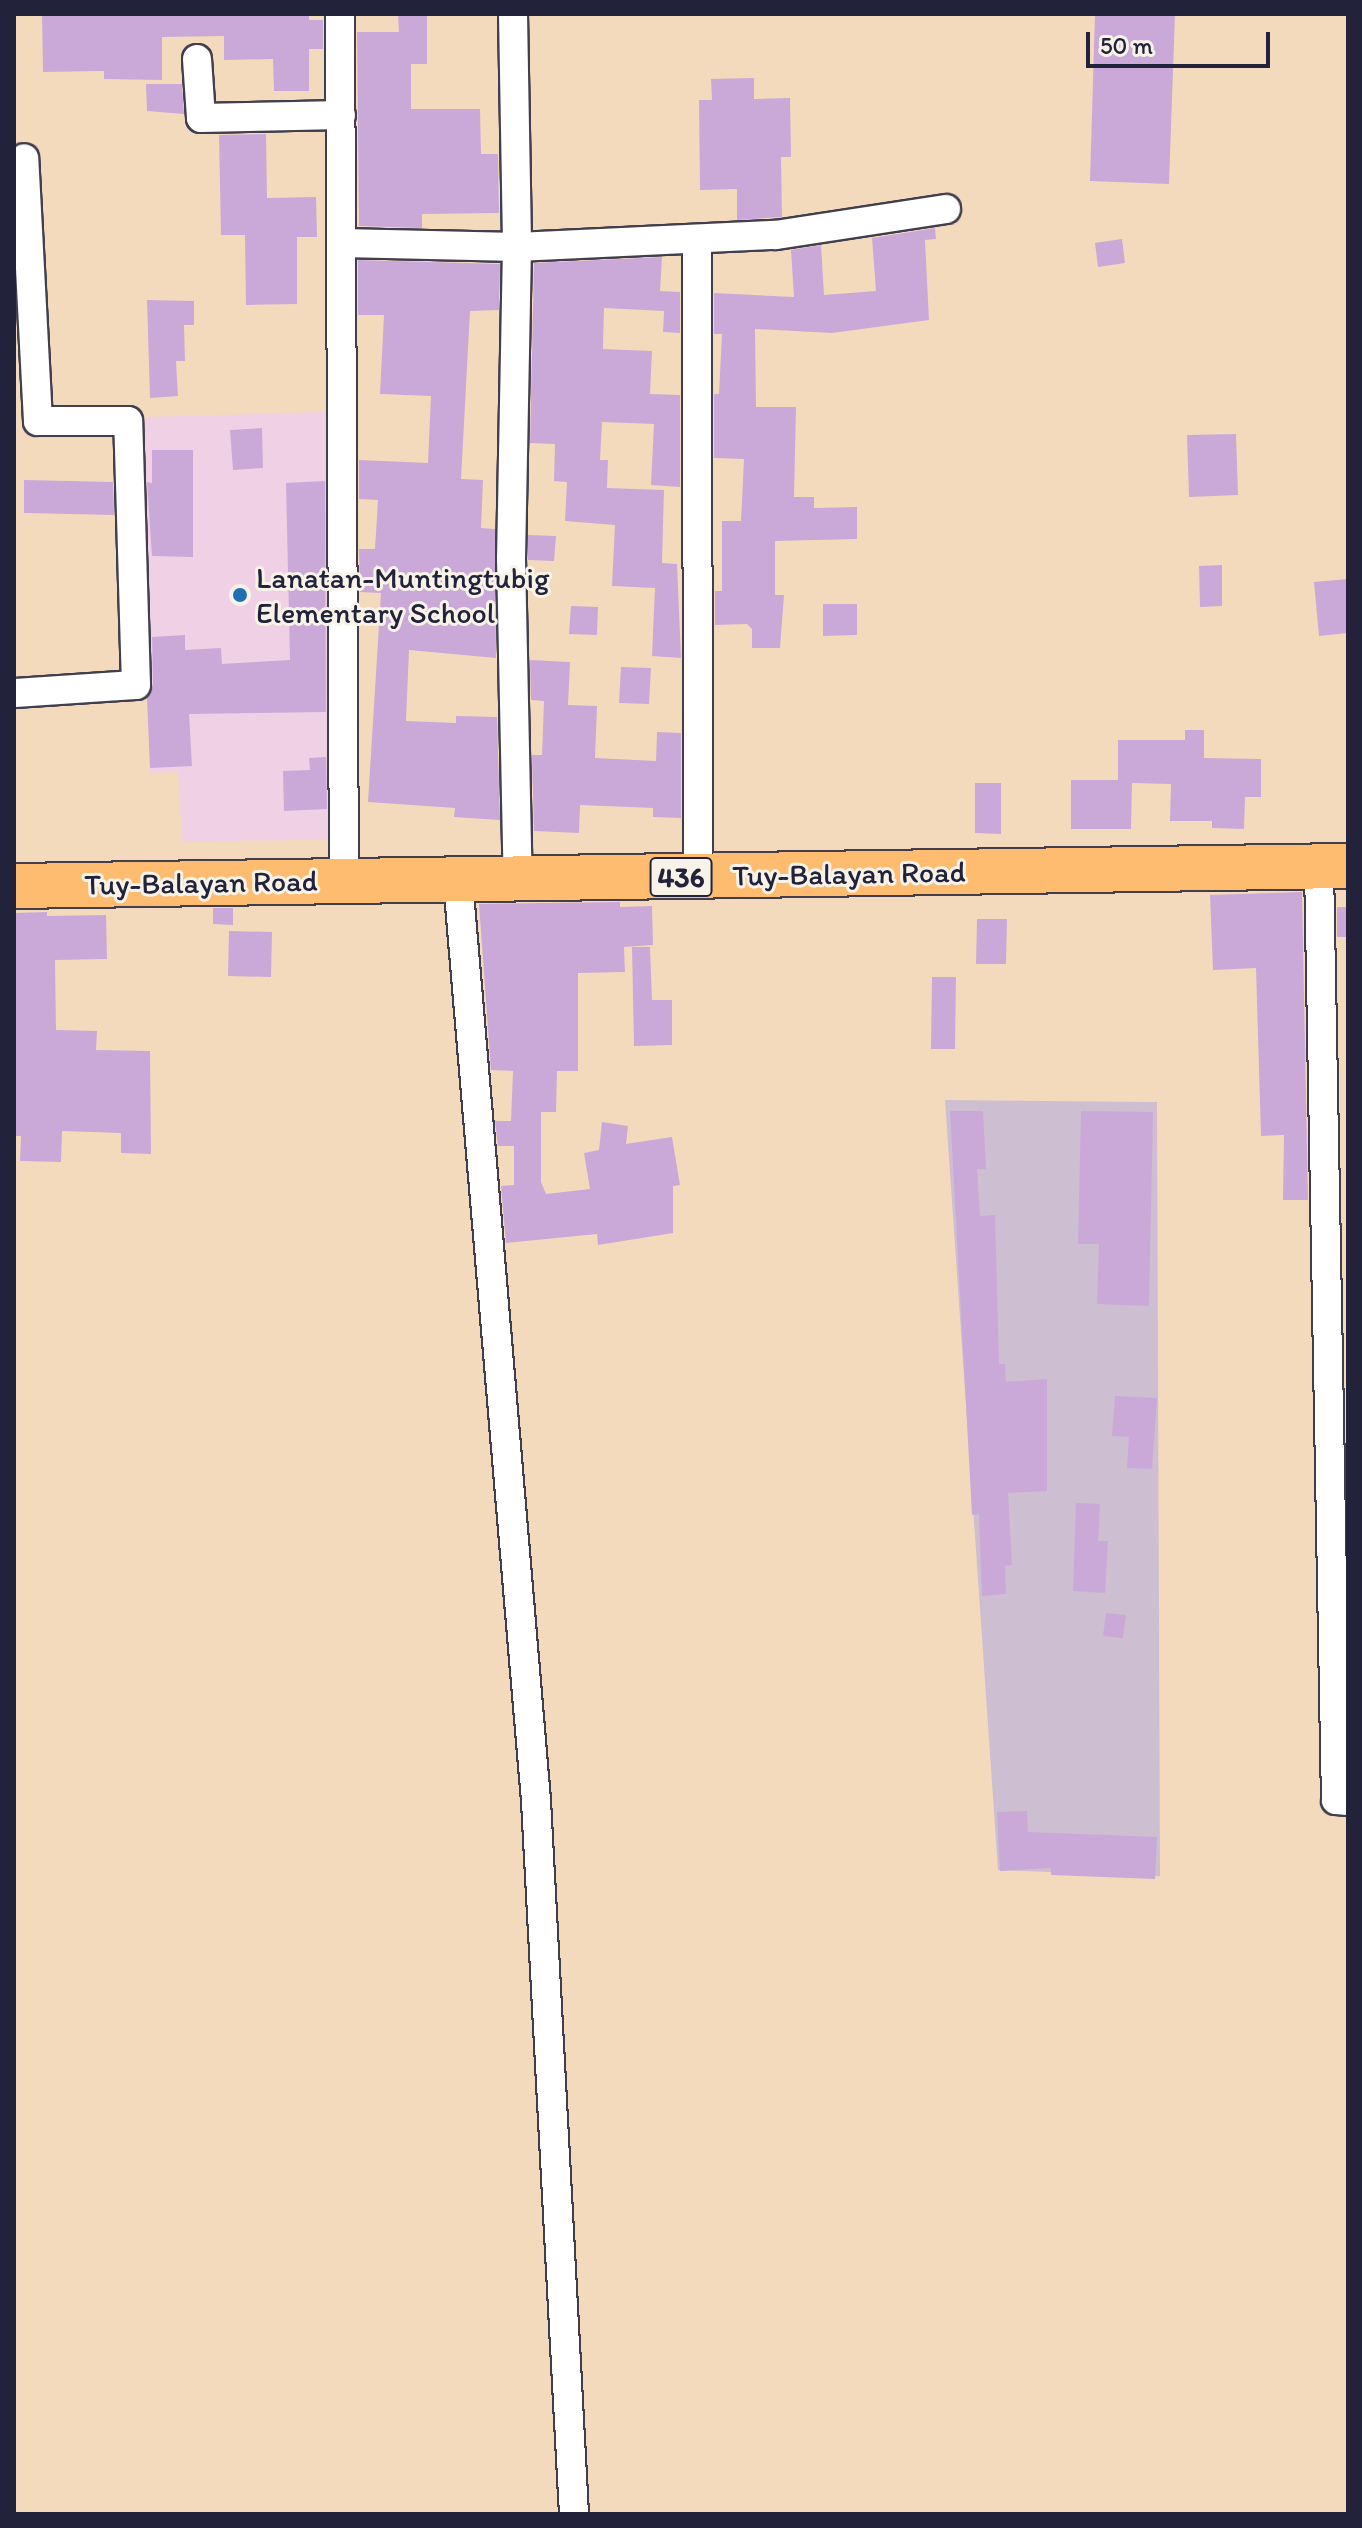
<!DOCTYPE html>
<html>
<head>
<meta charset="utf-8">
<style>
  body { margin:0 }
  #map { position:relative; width:1362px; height:2528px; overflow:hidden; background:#f4dabc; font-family:Itim,sans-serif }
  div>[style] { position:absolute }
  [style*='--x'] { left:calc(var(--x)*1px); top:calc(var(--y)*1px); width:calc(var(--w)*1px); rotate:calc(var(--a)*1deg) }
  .built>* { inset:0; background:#f0d0e5 }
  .industrial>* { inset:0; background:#cebed2 }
  .building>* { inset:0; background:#caa9d9 }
  .roads { filter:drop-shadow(2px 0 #423e4e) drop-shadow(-2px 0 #423e4e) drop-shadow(0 2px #423e4e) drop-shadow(0 -2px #423e4e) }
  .street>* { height:28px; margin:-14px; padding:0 14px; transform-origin:14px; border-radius:14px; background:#fff }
  .primary>* { height:44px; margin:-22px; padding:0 22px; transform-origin:22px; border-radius:22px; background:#fdbc6f }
  .dots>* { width:22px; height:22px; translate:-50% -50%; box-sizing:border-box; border:4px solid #f7f3e8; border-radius:50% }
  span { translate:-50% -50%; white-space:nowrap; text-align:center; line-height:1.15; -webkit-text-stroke:6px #f7f3e8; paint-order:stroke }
  .shield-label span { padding:2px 6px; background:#f7f3e8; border:2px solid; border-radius:6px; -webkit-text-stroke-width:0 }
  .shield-label { font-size:28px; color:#22223b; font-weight:700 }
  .poi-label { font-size:30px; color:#22223b }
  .left { translate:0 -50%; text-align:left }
  .street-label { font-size:30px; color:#22223b }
  .frame { position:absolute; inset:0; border:16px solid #22223b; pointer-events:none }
  .scale { position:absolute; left:1086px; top:32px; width:184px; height:36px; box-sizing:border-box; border:4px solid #22223b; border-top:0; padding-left:10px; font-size:24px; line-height:28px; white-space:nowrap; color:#22223b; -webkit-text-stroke:6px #f7f3e8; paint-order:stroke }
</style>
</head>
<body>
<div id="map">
  <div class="built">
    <div style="clip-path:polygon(326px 412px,341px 839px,182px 842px,178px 772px,150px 773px,145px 417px)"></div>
  </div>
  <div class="industrial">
    <div style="clip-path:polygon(945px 1100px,1157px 1102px,1160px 1876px,998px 1870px)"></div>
  </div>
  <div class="building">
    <div style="clip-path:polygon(42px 14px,309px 14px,309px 20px,323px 20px,323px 49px,309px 49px,309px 91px,274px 91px,273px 59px,224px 60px,224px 36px,162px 37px,162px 80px,104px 79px,104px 71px,43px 72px)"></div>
    <div style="clip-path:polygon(398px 14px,427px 14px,427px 64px,411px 64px,411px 109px,480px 109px,481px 154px,498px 154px,499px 213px,422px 214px,422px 228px,359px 226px,357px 32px,399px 32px)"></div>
    <div style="clip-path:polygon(1095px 14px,1175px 14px,1169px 184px,1090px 181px)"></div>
    <div style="clip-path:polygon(754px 78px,754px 99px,790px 98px,791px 157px,781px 157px,782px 217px,737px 220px,737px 189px,700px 190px,699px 100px,712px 100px,711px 79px)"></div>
    <div style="clip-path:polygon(146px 84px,182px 84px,184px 114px,147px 111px)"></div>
    <div style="clip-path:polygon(266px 134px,267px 198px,316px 197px,317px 237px,297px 237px,297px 304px,246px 305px,245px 235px,221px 235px,219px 135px)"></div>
    <div style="clip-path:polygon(935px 228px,936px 239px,925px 240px,929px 320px,832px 333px,755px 329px,756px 407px,796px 407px,794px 497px,814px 497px,814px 508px,857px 507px,857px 539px,775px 541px,775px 595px,784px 595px,780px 648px,752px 648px,752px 629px,747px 624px,715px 625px,715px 591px,722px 591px,722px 521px,741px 521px,744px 459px,714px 458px,714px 394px,719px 394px,722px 334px,714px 334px,714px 293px,794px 297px,791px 250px,821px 245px,824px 295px,876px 291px,872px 238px)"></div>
    <div style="clip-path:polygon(1122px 239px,1125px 263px,1098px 267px,1095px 243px)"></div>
    <div style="clip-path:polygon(662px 257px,660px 291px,680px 292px,680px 333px,663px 332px,664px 311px,604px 308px,603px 349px,652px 351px,650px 394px,680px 395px,680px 487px,651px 485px,654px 424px,602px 422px,600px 460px,608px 460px,607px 488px,664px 490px,662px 563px,677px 564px,681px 658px,652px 656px,655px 588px,612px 586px,615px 525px,565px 521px,567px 482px,554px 481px,555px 444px,530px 443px,534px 263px)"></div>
    <div style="clip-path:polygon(358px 260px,500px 264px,499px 310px,470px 311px,461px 479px,483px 480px,481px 528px,495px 529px,496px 658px,409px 650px,406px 721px,456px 723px,456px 716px,497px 717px,500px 820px,454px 817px,455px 808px,368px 802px,381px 593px,360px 592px,359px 549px,375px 549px,378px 500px,359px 499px,359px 460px,428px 463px,431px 396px,380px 394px,384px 315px,358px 315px)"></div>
    <div style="clip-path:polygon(147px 300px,194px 301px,194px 325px,184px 325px,185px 361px,176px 361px,178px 396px,150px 398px)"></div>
    <div style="clip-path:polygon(262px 428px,263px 468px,233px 470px,230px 430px)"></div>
    <div style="clip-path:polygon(1236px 434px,1238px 495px,1189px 497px,1187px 435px)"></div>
    <div style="clip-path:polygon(152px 450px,193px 450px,193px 557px,152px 556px,147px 482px,152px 483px)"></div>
    <div style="clip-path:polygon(24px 480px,113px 482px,114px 515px,24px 513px)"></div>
    <div style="clip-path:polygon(325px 481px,326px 712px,189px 714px,192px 766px,150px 768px,147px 698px,153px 684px,152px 637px,185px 635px,185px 650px,221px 648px,222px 664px,290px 660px,286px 483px)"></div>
    <div style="clip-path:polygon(528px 535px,556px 536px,554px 561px,528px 560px)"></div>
    <div style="clip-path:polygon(1222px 565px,1222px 606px,1200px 607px,1199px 566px)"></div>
    <div style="clip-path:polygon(1348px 579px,1348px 633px,1319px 636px,1314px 582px)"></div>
    <div style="clip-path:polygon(823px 604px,857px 604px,857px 635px,823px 636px)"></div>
    <div style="clip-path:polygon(571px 606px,598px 607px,597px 635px,569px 634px)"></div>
    <div style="clip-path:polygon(530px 660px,570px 662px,568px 705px,597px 706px,595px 758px,656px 761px,657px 732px,681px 733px,681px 818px,653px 817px,653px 808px,580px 805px,579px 833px,534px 831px,532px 755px,542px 755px,544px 701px,531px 700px)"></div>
    <div style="clip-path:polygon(621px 667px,651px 668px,649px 704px,619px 703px)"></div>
    <div style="clip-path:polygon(1185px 730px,1204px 730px,1204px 758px,1261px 759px,1261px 797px,1245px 797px,1244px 829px,1212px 828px,1212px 821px,1170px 821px,1171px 784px,1132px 783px,1131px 829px,1071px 829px,1071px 780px,1118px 780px,1118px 740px,1185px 740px)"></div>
    <div style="clip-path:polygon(326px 757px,327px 809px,284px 811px,283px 771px,310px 770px,309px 758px)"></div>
    <div style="clip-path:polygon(975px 783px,1001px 783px,1001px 834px,975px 833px)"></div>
    <div style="clip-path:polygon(1302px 892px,1308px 1200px,1283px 1200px,1284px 1135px,1261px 1136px,1256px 968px,1213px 970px,1210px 895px)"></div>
    <div style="clip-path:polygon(620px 902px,620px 907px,652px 906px,653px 945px,624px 947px,625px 972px,578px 973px,578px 1071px,557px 1071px,556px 1112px,541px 1112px,541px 1182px,546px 1194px,590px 1189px,584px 1153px,599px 1150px,602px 1122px,628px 1126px,626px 1144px,672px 1137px,680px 1185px,673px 1186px,673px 1233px,598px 1245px,597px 1234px,506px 1243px,501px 1186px,514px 1185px,514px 1146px,498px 1146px,495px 1121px,511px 1121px,513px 1071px,491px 1070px,479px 904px)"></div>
    <div style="clip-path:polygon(1337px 907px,1348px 907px,1348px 937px,1337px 937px)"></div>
    <div style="clip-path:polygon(213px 908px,233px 908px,233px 925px,213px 924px)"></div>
    <div style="clip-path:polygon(47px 912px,47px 916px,106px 915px,107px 959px,55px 960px,56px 1030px,97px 1031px,96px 1050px,150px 1051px,151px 1154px,121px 1153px,121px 1133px,62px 1131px,61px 1162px,20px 1161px,21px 1136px,14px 1136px,14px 913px)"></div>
    <div style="clip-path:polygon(977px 919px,1007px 919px,1006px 964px,976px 964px)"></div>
    <div style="clip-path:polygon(229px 931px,272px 932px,271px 977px,228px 976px)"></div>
    <div style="clip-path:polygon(632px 947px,650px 947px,652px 1000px,672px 1000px,672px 1045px,634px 1046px)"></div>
    <div style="clip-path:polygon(932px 977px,956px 977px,955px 1049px,931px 1049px)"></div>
    <div style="clip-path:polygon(950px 1111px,983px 1111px,986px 1169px,977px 1169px,980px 1216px,995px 1215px,999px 1364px,1005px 1364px,1006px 1382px,1047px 1379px,1047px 1491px,1008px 1493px,1012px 1565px,1005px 1566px,1006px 1594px,982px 1596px,979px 1514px,972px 1515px)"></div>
    <div style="clip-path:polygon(1081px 1111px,1153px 1112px,1149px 1306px,1097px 1304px,1099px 1244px,1078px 1244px)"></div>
    <div style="clip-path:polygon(1115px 1396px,1157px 1398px,1152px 1469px,1127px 1468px,1129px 1437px,1112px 1436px)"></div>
    <div style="clip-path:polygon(1076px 1503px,1100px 1504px,1098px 1541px,1108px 1541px,1105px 1593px,1073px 1591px)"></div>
    <div style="clip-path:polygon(1106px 1613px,1126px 1615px,1123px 1638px,1103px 1636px)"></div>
    <div style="clip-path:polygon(1027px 1811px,1028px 1832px,1157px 1837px,1155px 1879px,1051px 1875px,1051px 1868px,1000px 1871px,997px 1812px)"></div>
  </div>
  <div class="roads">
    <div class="street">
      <div style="--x:340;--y:14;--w:867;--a:89.74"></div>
      <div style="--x:513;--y:14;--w:233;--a:89"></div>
      <div style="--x:517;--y:247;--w:312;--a:91.1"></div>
      <div style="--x:511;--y:559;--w:321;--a:88.8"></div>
      <div style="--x:197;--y:59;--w:59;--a:86.1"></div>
      <div style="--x:201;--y:118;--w:140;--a:-1.2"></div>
      <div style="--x:697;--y:239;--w:638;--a:89.91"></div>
      <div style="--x:342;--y:243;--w:175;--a:1.3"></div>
      <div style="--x:517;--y:247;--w:259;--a:-2.7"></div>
      <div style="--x:776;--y:235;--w:172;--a:-8.7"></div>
      <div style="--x:14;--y:693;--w:122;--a:-3.8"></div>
      <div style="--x:136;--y:685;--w:264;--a:-91.7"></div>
      <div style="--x:128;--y:421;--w:90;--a:180"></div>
      <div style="--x:38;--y:421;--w:263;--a:-93"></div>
      <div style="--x:1319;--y:866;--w:934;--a:88.96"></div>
      <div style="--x:1336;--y:1800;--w:12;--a:5"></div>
      <div style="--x:458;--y:881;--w:923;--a:85.15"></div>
      <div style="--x:536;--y:1801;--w:714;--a:86.95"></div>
    </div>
    <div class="primary">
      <div style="--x:14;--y:886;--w:1334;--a:-0.86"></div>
    </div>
  </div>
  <div class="dots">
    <div style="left:240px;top:595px;background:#1f6fb2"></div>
  </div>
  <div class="shield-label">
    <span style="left:681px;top:877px">436</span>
  </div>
  <div class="poi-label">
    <span class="left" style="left:256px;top:595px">Lanatan-Muntingtubig<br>Elementary School</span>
  </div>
  <div class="street-label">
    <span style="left:849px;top:874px;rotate:-1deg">Tuy-Balayan Road</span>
    <span style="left:201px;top:883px;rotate:-1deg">Tuy-Balayan Road</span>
  </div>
  <div class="frame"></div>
  <div class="scale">50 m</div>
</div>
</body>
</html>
